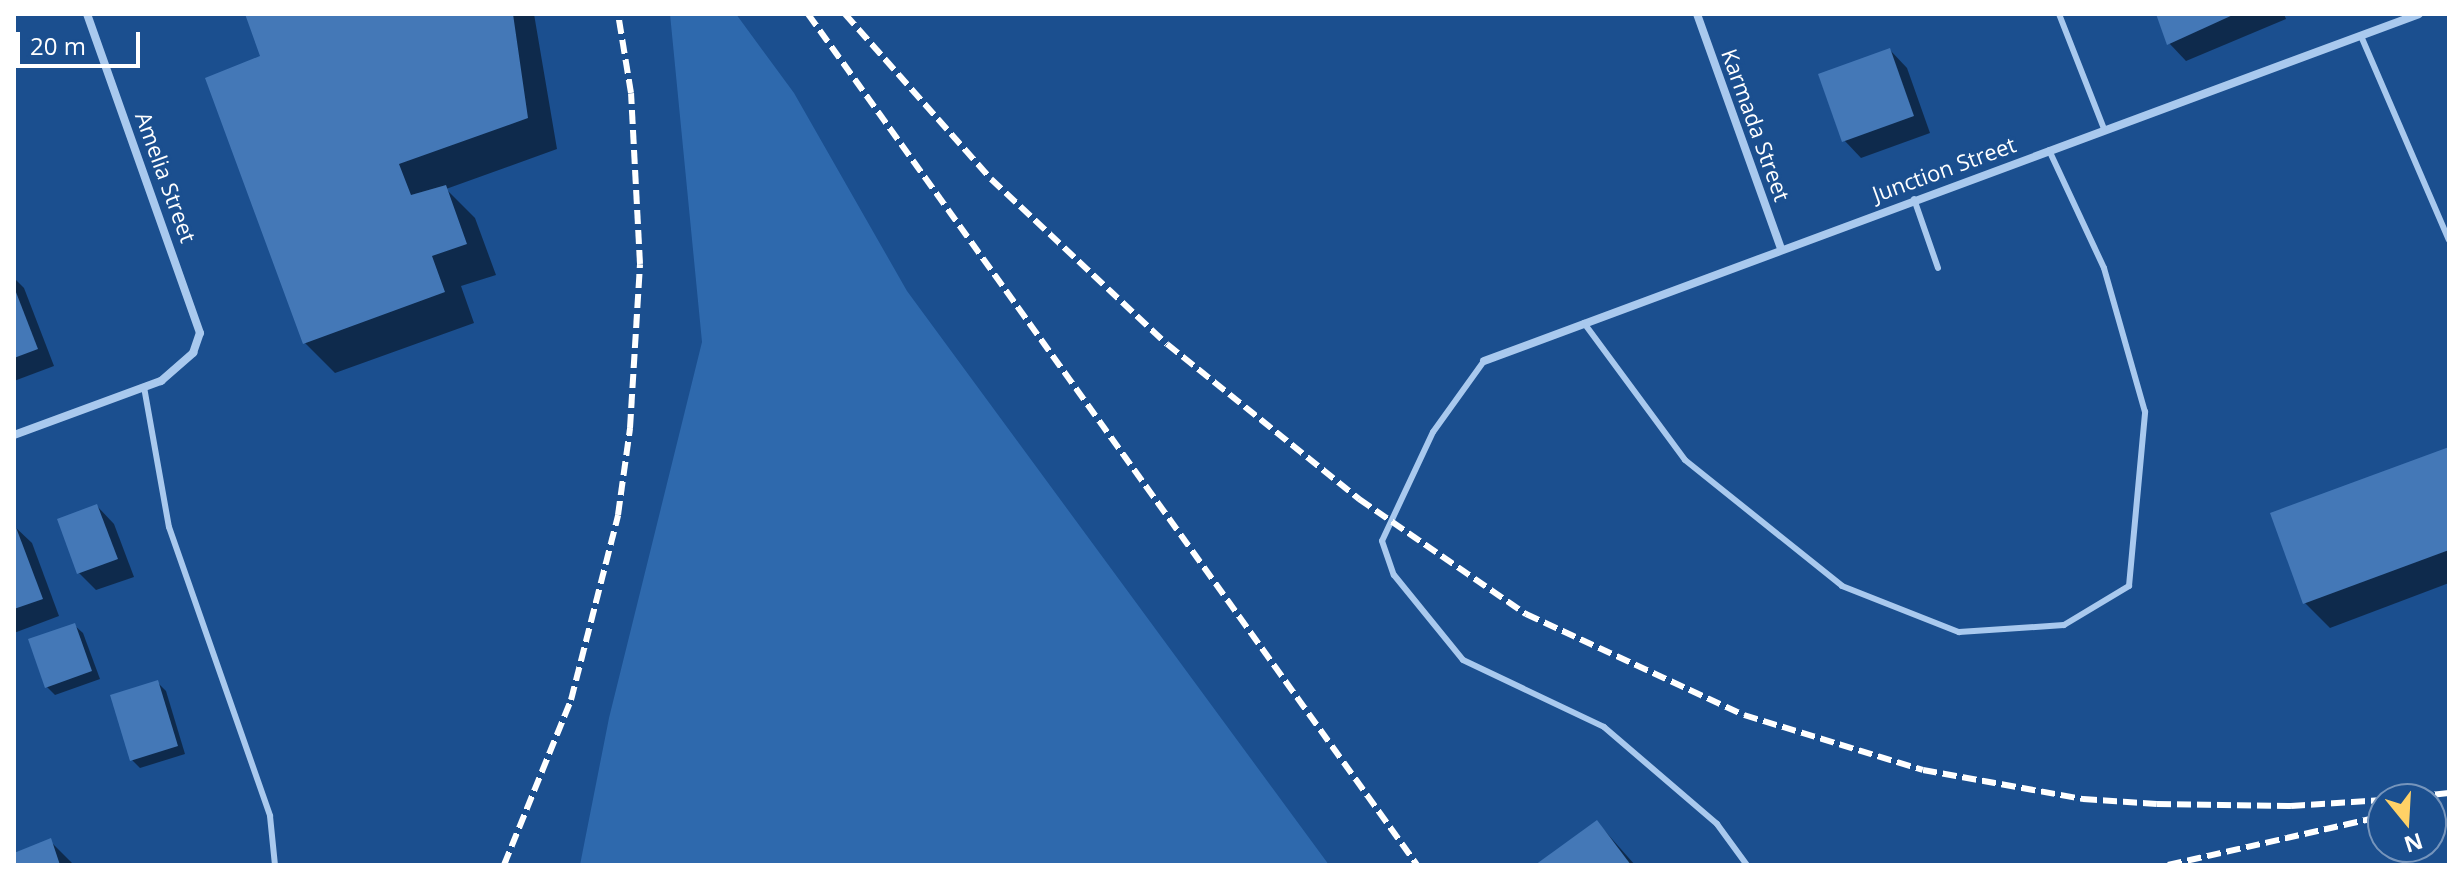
<!DOCTYPE html>
<html>
<head>
<meta charset="utf-8">
<style>
  body { margin:0 }
  #map { position:relative; width:2463px; height:879px; overflow:hidden; background:#1b4f8f; font-family:"Open Sans",sans-serif }
  div>[style] { position:absolute }
  [style*='--x'] { left:calc(var(--x)*1px); top:calc(var(--y)*1px); width:calc(var(--w)*1px); rotate:calc(var(--a)*1deg) }
  .green>* { inset:0; background:#2e69ad }
  .shadow>* { inset:0; background:#0007 }
  .building>* { inset:0; background:#4478b7 }
  .service>* { height:6px; margin:-3px; padding:0 3px; transform-origin:3px; border-radius:3px; background:#a9c9ee }
  .minor>* { height:8px; margin:-4px; padding:0 4px; transform-origin:4px; border-radius:4px; background:#a9c9ee }
  .rail>* { height:6px; margin-top:-3px; transform-origin:0; background:repeating-linear-gradient(90deg,#fff 0 14px,transparent 0 20px) }
  span { translate:-50% -50%; white-space:nowrap; text-align:center; line-height:1.15; -webkit-text-stroke:6px #1b4f8f; paint-order:stroke }
  .street-label { font-size:22px; color:#fff }
  .frame { position:absolute; inset:0; border:16px solid #fff; pointer-events:none }
  .north { position:absolute; left:2367px; top:783px; width:80px; height:80px; box-sizing:border-box; background:#1b4f8f; border:2px solid #7695bc; border-radius:50%; rotate:162deg; font-size:22px; font-weight:700; line-height:32px; text-align:center; color:#fff }
  .north::after { content:''; display:block; margin:auto; width:28px; height:36px; background:#ffd166; clip-path:polygon(50% 0,100% 100%,50% 72%,0 100%) }
  .scale { position:absolute; left:16px; top:32px; width:124px; height:36px; box-sizing:border-box; border:4px solid #fff; border-top:0; padding-left:10px; font-size:24px; line-height:28px; white-space:nowrap; color:#fff; -webkit-text-stroke:6px #1b4f8f; paint-order:stroke }
</style>
</head>
<body>
<div id="map">
  <div class="green">
    <div style="clip-path:polygon(670px 14px,736px 14px,794px 93px,907px 291px,1329px 865px,580px 865px,609px 718px,702px 342px)"></div>
  </div>
  <div class="shadow">
    <div style="clip-path:polygon(247px 14px,534px 14px,557px 149px,446px 189px,475px 218px,496px 275px,461px 286px,474px 323px,335px 373px,305px 343px,263px 57px)"></div>
    <div style="clip-path:polygon(2158px 14px,2284px 14px,2286px 19px,2186px 61px,2169px 43px)"></div>
    <div style="clip-path:polygon(1890px 50px,1907px 68px,1930px 133px,1861px 158px,1844px 140px)"></div>
    <div style="clip-path:polygon(14px 278px,24px 288px,54px 366px,14px 381px)"></div>
    <div style="clip-path:polygon(2449px 449px,2449px 583px,2330px 628px,2305px 603px)"></div>
    <div style="clip-path:polygon(97px 506px,114px 524px,134px 577px,96px 590px,79px 573px)"></div>
    <div style="clip-path:polygon(14px 526px,32px 543px,59px 616px,14px 633px)"></div>
    <div style="clip-path:polygon(74px 625px,83px 633px,100px 679px,55px 695px,47px 687px)"></div>
    <div style="clip-path:polygon(157px 682px,166px 691px,185px 754px,140px 768px,131px 759px)"></div>
    <div style="clip-path:polygon(1597px 822px,1635px 865px,1538px 865px)"></div>
    <div style="clip-path:polygon(50px 841px,74px 865px,14px 865px,14px 855px)"></div>
  </div>
  <div class="building">
    <div style="clip-path:polygon(245px 14px,513px 14px,528px 118px,399px 164px,411px 195px,446px 185px,467px 244px,432px 256px,445px 292px,303px 344px,205px 78px,260px 56px)"></div>
    <div style="clip-path:polygon(2156px 14px,2235px 14px,2167px 45px)"></div>
    <div style="clip-path:polygon(1890px 48px,1914px 116px,1842px 142px,1818px 74px)"></div>
    <div style="clip-path:polygon(14px 287px,38px 349px,14px 358px)"></div>
    <div style="clip-path:polygon(2449px 447px,2449px 550px,2303px 604px,2270px 513px)"></div>
    <div style="clip-path:polygon(97px 504px,118px 559px,77px 574px,57px 519px)"></div>
    <div style="clip-path:polygon(14px 522px,43px 599px,14px 609px)"></div>
    <div style="clip-path:polygon(75px 623px,92px 671px,45px 688px,28px 639px)"></div>
    <div style="clip-path:polygon(158px 680px,178px 746px,130px 761px,110px 695px)"></div>
    <div style="clip-path:polygon(1597px 820px,1631px 865px,1535px 865px)"></div>
    <div style="clip-path:polygon(51px 838px,60px 865px,14px 865px,14px 853px)"></div>
  </div>
  <div class="service">
    <div style="--x:2059;--y:14;--w:123;--a:68.6"></div>
    <div style="--x:2361;--y:36;--w:222;--a:66.7"></div>
    <div style="--x:1914;--y:199;--w:73;--a:70.8"></div>
    <div style="--x:1584;--y:323;--w:170;--a:53.6"></div>
    <div style="--x:1685;--y:460;--w:201;--a:38.7"></div>
    <div style="--x:1842;--y:586;--w:126;--a:21.5"></div>
    <div style="--x:1959;--y:632;--w:105;--a:-3.8"></div>
    <div style="--x:2064;--y:625;--w:76;--a:-31"></div>
    <div style="--x:2129;--y:586;--w:175;--a:-84.7"></div>
    <div style="--x:2145;--y:412;--w:150;--a:-105.9"></div>
    <div style="--x:2104;--y:268;--w:130;--a:-115"></div>
    <div style="--x:1484;--y:361;--w:87;--a:125.7"></div>
    <div style="--x:1433;--y:432;--w:120;--a:115.1"></div>
    <div style="--x:1382;--y:541;--w:36;--a:71"></div>
    <div style="--x:1394;--y:575;--w:109;--a:50.9"></div>
    <div style="--x:1463;--y:660;--w:156;--a:25.4"></div>
    <div style="--x:1604;--y:727;--w:149;--a:40.6"></div>
    <div style="--x:1717;--y:824;--w:51;--a:53.8"></div>
    <div style="--x:144;--y:387;--w:142;--a:79.9"></div>
    <div style="--x:169;--y:527;--w:306;--a:70.7"></div>
    <div style="--x:270;--y:816;--w:49;--a:84.2"></div>
  </div>
  <div class="minor">
    <div style="--x:1697;--y:14;--w:249;--a:70.3"></div>
    <div style="--x:1484;--y:361;--w:997;--a:-20.36"></div>
    <div style="--x:14;--y:435;--w:157;--a:-20.2"></div>
    <div style="--x:161;--y:381;--w:43;--a:-41.2"></div>
    <div style="--x:193;--y:353;--w:21;--a:-71"></div>
    <div style="--x:200;--y:333;--w:338;--a:-109.5"></div>
  </div>
  <div class="rail">
    <div style="--x:808;--y:14;--w:1046;--a:54.41"></div>
    <div style="--x:845;--y:14;--w:220;--a:48.5"></div>
    <div style="--x:991;--y:179;--w:241;--a:43.2"></div>
    <div style="--x:1167;--y:344;--w:247;--a:38.9"></div>
    <div style="--x:1359;--y:499;--w:203;--a:34.6"></div>
    <div style="--x:1526;--y:614;--w:240;--a:24.9"></div>
    <div style="--x:1744;--y:715;--w:187;--a:17.1"></div>
    <div style="--x:1923;--y:770;--w:163;--a:10.3"></div>
    <div style="--x:2083;--y:799;--w:74;--a:3.9"></div>
    <div style="--x:2157;--y:804;--w:134;--a:0.9"></div>
    <div style="--x:2291;--y:806;--w:92;--a:-3.7"></div>
    <div style="--x:2395;--y:799;--w:54;--a:-6.3"></div>
    <div style="--x:504;--y:865;--w:178;--a:-67.9"></div>
    <div style="--x:571;--y:700;--w:191;--a:-75.7"></div>
    <div style="--x:618;--y:515;--w:88;--a:-82.1"></div>
    <div style="--x:630;--y:428;--w:164;--a:-86.5"></div>
    <div style="--x:640;--y:264;--w:171;--a:-93"></div>
    <div style="--x:631;--y:93;--w:80;--a:-99.3"></div>
    <div style="--x:2168;--y:865;--w:221;--a:-12.8"></div>
  </div>
  <div class="street-label">
    <span style="left:1756px;top:125px;rotate:70deg">Karmada Street</span>
    <span style="left:1944px;top:169px;rotate:-20deg">Junction Street</span>
    <span style="left:166px;top:177px;rotate:70deg">Amelia Street</span>
  </div>
  <div class="frame"></div>
  <div class="north">N</div>
  <div class="scale">20 m</div>
</div>
</body>
</html>
